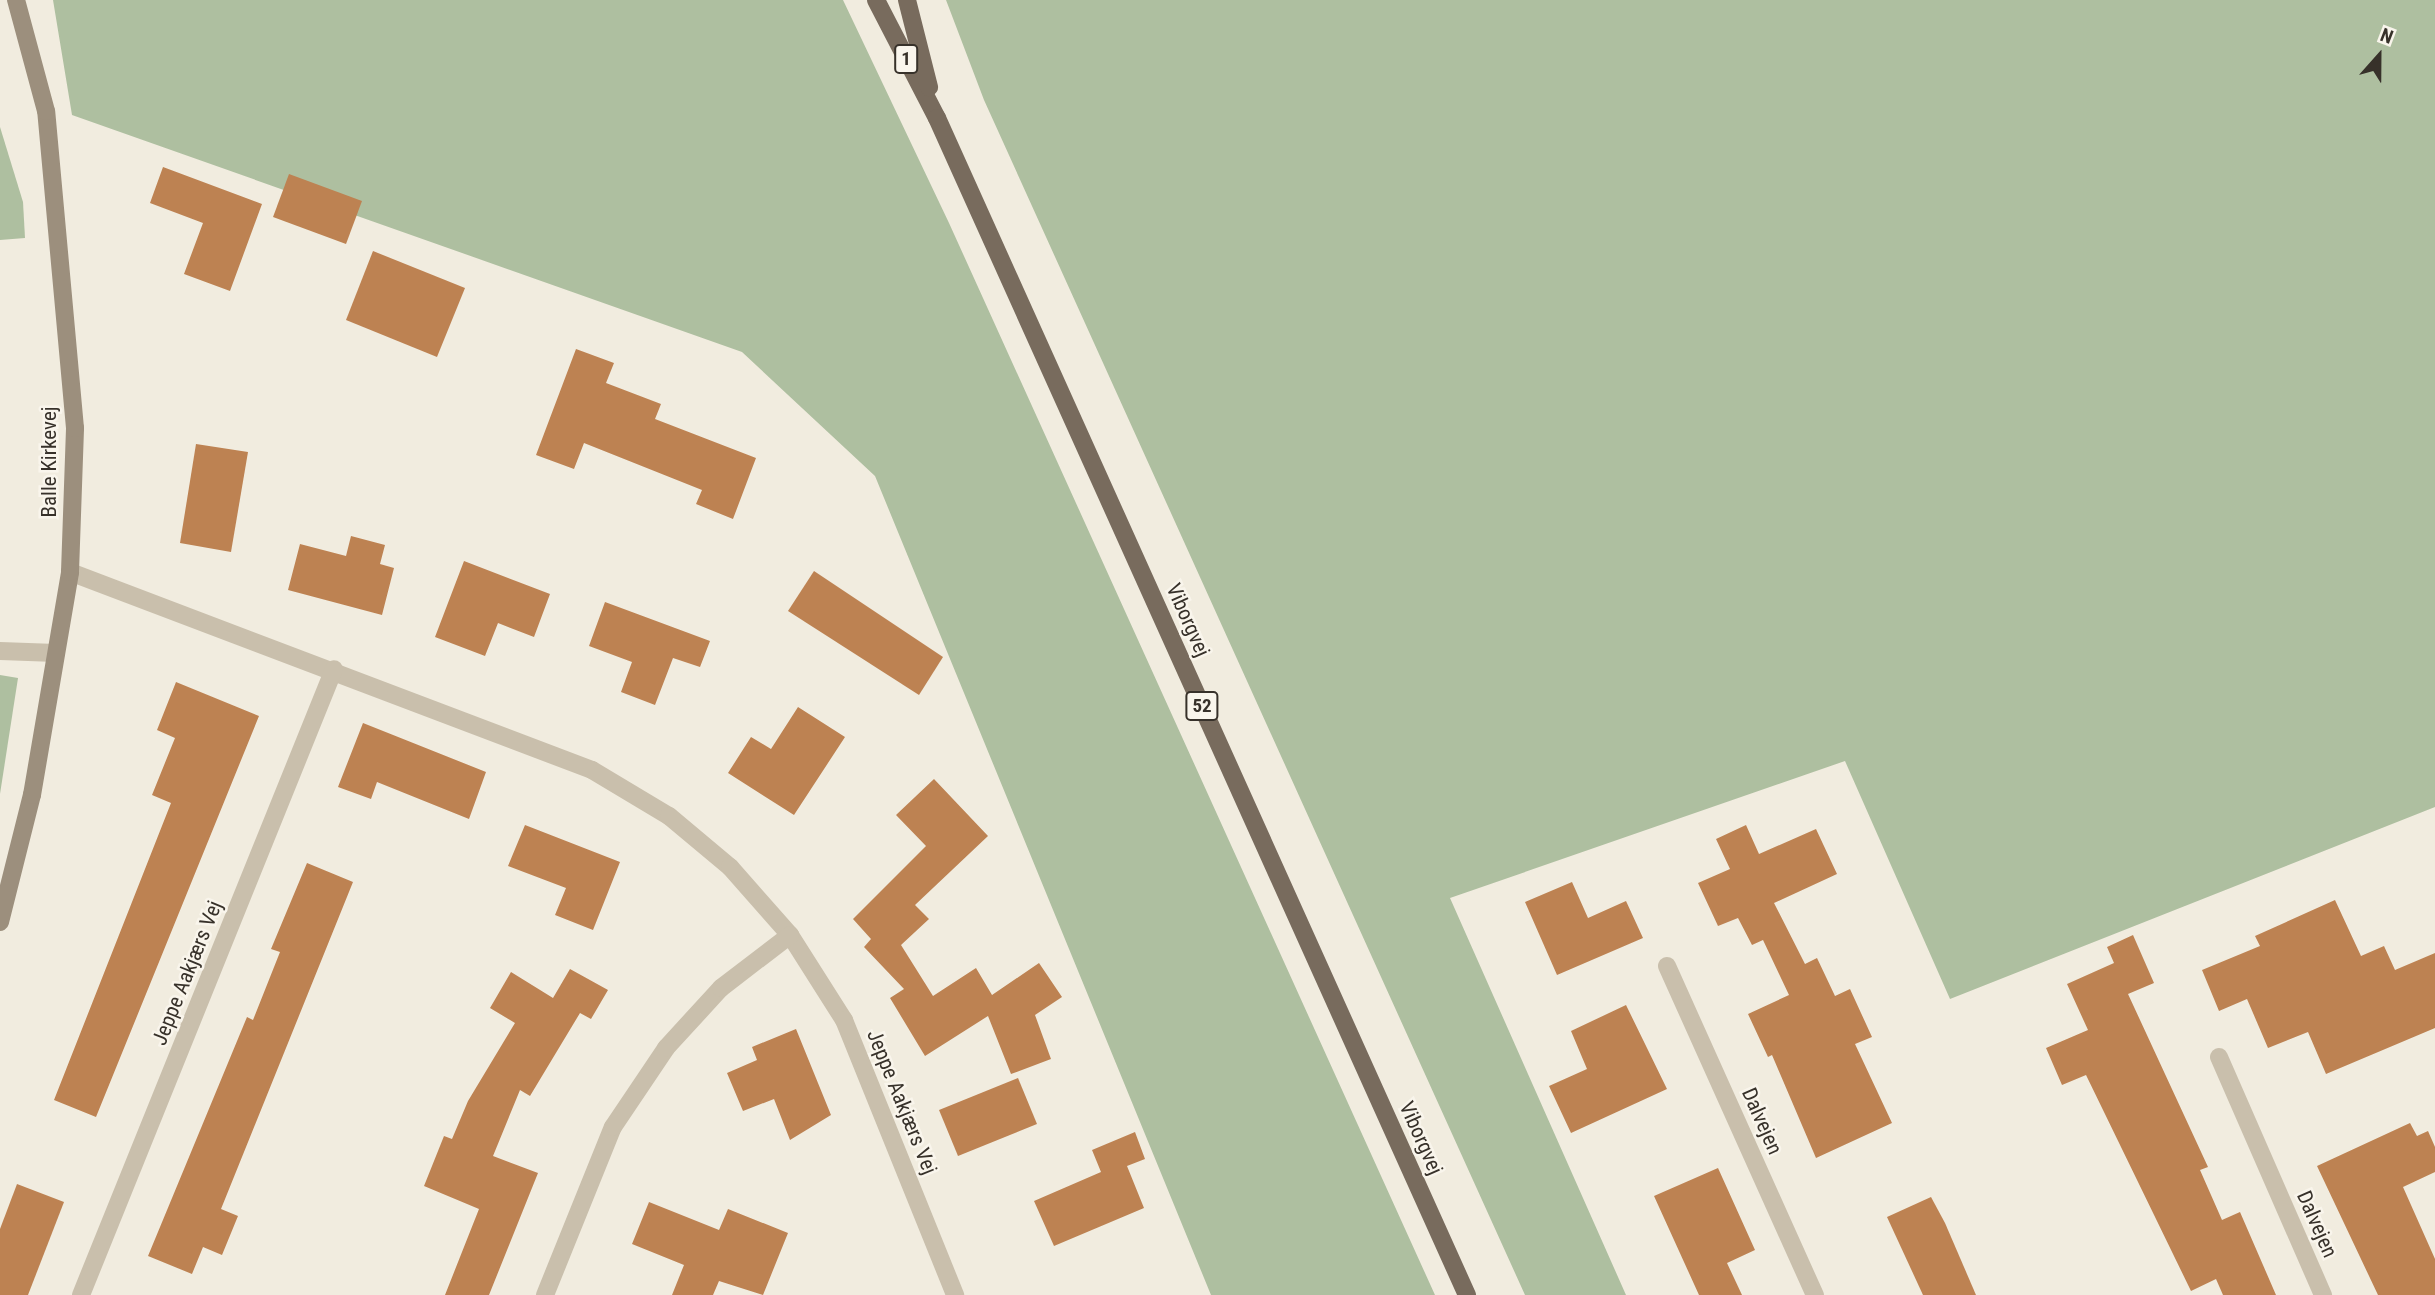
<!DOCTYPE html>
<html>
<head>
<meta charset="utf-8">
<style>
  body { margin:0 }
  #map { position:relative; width:2435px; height:1295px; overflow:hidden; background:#f1ecdf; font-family:"Roboto Condensed",sans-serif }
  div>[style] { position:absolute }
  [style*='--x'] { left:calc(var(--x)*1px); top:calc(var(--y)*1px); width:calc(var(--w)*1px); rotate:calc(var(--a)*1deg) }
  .green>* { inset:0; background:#aebfa0 }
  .building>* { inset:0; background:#bd8252 }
  .street>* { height:18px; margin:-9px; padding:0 9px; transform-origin:9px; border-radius:9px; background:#c9bfac }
  .secondary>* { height:18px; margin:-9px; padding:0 9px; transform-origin:9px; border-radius:9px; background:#9c8f7d }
  .primary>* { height:18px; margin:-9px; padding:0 9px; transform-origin:9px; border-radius:9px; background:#786b5d }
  span { translate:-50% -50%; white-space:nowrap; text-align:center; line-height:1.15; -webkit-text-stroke:5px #f9f5ec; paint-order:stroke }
  .shield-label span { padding:2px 5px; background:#f9f5ec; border:2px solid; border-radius:5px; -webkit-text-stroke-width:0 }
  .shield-label { font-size:19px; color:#37312a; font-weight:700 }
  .street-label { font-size:21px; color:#37312a }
  .north { position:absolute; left:2344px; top:21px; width:70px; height:70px; -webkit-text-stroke:5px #f9f5ec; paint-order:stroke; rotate:21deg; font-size:19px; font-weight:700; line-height:28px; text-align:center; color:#37312a }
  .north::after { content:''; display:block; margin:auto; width:24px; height:32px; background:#37312a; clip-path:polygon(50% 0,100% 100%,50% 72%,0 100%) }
</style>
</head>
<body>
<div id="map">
  <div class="green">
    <div style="clip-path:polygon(53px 0,843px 0,949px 223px,1435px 1295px,1211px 1295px,875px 476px,742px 352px,72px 115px)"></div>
    <div style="clip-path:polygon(946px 0,2435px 0,2435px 807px,1950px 999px,1845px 761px,1450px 898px,1626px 1295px,1525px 1295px,984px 100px)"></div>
    <div style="clip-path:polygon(0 127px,23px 202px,25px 238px,0 240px)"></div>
    <div style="clip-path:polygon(0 675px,18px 678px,0 794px)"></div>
  </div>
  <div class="building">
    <div style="clip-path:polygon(163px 167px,262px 204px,230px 291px,184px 274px,203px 223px,150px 203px)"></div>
    <div style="clip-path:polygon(289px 174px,362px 201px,346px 244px,273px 217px)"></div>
    <div style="clip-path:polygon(373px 251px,465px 288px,437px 357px,346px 320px)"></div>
    <div style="clip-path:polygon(576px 349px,614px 363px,606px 383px,661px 404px,655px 419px,756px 458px,733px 519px,696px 504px,702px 490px,584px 443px,574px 469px,536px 455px)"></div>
    <div style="clip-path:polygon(196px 444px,248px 452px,231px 552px,180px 543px)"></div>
    <div style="clip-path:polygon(351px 536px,385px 545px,380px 564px,394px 568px,382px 615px,288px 590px,300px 544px,346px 556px)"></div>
    <div style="clip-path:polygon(464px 561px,550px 594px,534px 637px,498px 623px,485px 656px,435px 637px)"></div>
    <div style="clip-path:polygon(814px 571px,943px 657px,919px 695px,788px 611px)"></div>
    <div style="clip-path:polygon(605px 602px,710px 641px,700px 667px,673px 658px,655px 705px,621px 692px,632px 662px,589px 646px)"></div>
    <div style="clip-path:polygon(176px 682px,259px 716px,96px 1117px,54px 1100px,171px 803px,152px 795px,175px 738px,157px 730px)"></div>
    <div style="clip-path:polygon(798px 707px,845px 737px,794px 815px,728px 773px,751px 737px,771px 749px)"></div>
    <div style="clip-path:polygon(363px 723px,486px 772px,469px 819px,377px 782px,371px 799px,338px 787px)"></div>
    <div style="clip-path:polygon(934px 779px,988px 836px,915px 905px,929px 919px,901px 945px,933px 996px,976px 968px,992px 995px,1039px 963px,1062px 997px,1035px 1015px,1051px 1059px,1011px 1074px,988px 1016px,925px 1056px,890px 998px,904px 989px,864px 947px,871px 939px,853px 919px,926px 846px,896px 815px)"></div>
    <div style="clip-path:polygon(525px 825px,620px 862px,593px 930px,555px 915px,566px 888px,508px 866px)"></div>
    <div style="clip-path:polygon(1746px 825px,1759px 854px,1816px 829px,1837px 874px,1774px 903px,1805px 964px,1817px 958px,1835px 996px,1850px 989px,1872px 1037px,1855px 1044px,1892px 1123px,1816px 1158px,1772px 1055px,1768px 1057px,1748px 1014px,1789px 995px,1763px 940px,1752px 945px,1738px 918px,1718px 926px,1698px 883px,1730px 869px,1716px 839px)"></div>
    <div style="clip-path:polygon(307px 863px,353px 882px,221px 1209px,238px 1216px,222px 1255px,203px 1247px,192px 1274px,148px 1256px,247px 1017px,253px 1020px,280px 952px,271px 949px)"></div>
    <div style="clip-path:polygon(1572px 882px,1588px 918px,1626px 901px,1643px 938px,1557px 975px,1525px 902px)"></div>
    <div style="clip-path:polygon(2335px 900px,2361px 956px,2384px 946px,2395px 970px,2435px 953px,2435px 1028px,2326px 1074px,2308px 1032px,2268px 1048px,2247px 999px,2219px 1011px,2202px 970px,2260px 946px,2255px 936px)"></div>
    <div style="clip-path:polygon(2133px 935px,2154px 983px,2128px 994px,2208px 1167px,2200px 1170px,2222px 1220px,2240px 1212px,2276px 1295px,2223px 1295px,2216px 1279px,2191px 1291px,2086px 1075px,2062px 1085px,2046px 1048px,2088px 1030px,2067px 984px,2114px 963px,2107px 947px)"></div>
    <div style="clip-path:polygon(570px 969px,608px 990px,591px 1019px,580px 1013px,530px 1096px,520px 1090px,493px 1156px,538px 1173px,489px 1295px,445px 1295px,479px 1209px,424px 1186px,444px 1136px,452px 1139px,468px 1101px,515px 1023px,490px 1008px,511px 972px,553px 998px)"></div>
    <div style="clip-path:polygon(1626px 1005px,1667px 1089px,1571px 1133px,1549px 1086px,1587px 1069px,1571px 1031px)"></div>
    <div style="clip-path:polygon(796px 1029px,831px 1115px,790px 1140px,774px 1099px,743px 1111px,727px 1073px,757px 1060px,752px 1047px)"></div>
    <div style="clip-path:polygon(1018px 1078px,1037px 1124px,958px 1156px,939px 1110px)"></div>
    <div style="clip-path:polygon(2410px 1123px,2417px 1136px,2428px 1131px,2435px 1147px,2435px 1172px,2403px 1187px,2435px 1259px,2435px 1295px,2378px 1295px,2317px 1166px)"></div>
    <div style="clip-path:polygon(1135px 1132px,1145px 1159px,1127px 1166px,1144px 1208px,1054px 1246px,1034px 1201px,1101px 1172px,1092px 1150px)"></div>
    <div style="clip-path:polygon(1718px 1168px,1755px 1250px,1727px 1263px,1742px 1295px,1699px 1295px,1654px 1196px)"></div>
    <div style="clip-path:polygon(17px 1184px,64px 1202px,28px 1295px,0 1295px,0 1229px)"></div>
    <div style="clip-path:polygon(1931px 1197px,1945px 1223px,1976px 1295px,1923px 1295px,1887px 1217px)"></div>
    <div style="clip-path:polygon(649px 1202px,719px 1230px,728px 1209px,788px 1233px,763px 1295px,719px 1281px,713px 1295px,672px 1295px,684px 1265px,632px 1244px)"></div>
  </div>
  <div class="street">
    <div style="--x:70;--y:572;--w:558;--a:20.77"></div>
    <div style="--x:592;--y:770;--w:90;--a:30.9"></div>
    <div style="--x:669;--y:816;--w:80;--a:39.9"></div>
    <div style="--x:730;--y:867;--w:91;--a:48.6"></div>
    <div style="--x:790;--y:935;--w:101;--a:57.6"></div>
    <div style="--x:844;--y:1020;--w:297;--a:68"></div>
    <div style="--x:0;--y:651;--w:56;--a:2"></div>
    <div style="--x:1667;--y:966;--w:361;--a:65.8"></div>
    <div style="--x:2219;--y:1057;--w:260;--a:66.4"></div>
    <div style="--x:81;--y:1295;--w:675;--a:-67.99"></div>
    <div style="--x:545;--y:1295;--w:181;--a:-68"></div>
    <div style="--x:613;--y:1127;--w:95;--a:-56.1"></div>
    <div style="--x:666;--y:1048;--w:81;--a:-47.5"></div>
    <div style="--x:721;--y:988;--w:87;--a:-37.5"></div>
  </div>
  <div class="secondary">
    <div style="--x:0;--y:922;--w:131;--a:-75.9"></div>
    <div style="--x:32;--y:795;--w:226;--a:-80.3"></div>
    <div style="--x:70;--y:572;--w:144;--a:-88"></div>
    <div style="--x:75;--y:428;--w:318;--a:-95.2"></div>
    <div style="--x:46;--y:111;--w:115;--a:-105.1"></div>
  </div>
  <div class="primary">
    <div style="--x:876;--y:0;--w:133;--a:62.7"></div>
    <div style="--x:937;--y:118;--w:1291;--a:65.76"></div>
    <div style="--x:907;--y:0;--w:90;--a:75.8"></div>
  </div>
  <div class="shield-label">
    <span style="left:906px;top:59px">1</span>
    <span style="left:1202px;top:706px">52</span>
  </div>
  <div class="street-label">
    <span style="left:49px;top:462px;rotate:-90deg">Balle Kirkevej</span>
    <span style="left:1188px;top:620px;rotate:66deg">Viborgvej</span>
    <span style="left:187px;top:973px;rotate:-68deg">Jeppe Aakjærs Vej</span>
    <span style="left:902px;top:1102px;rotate:68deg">Jeppe Aakjærs Vej</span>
    <span style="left:1762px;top:1121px;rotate:66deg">Dalvejen</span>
    <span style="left:1421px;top:1138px;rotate:66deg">Viborgvej</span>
    <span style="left:2317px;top:1224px;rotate:66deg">Dalvejen</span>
  </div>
  <div class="north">N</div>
</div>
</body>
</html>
